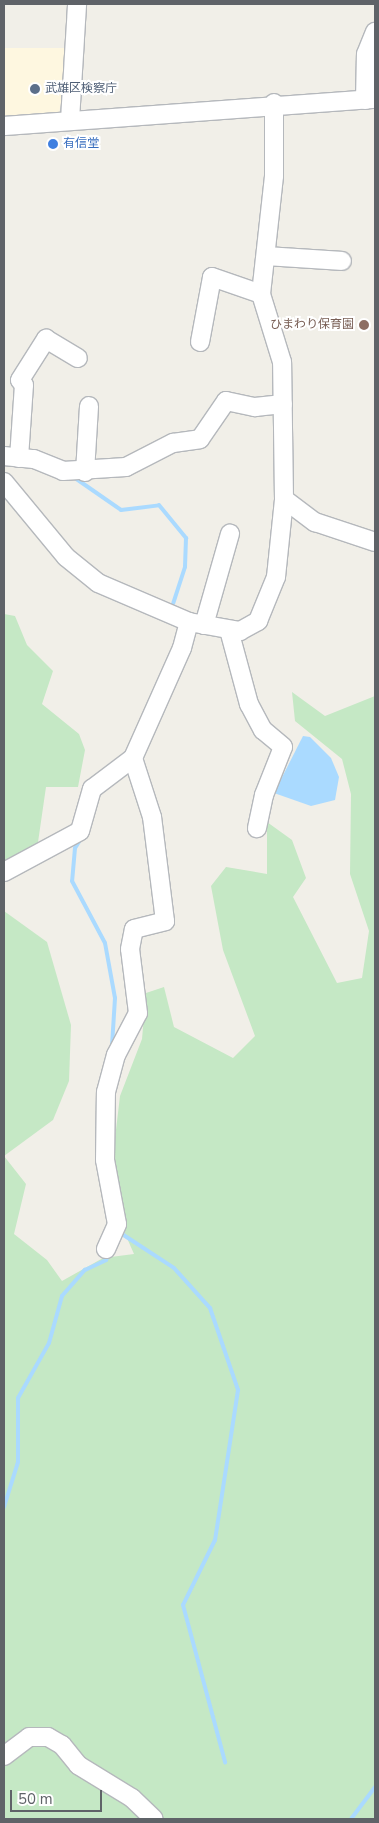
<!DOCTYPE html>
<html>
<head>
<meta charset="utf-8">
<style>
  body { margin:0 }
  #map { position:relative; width:379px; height:1823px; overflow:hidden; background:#f1efe8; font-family:"Nunito Sans","Noto Sans JP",sans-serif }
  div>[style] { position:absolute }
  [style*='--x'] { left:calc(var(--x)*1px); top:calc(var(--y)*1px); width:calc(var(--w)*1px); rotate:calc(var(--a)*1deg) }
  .commercial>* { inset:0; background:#fef7e0 }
  .green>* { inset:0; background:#c5e8c5 }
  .water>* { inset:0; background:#aadaff }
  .stream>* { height:4px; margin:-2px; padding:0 2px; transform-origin:2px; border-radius:2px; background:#aadaff }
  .roads { filter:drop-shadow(1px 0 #b5b8bc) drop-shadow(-1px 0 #b5b8bc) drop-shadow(0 1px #b5b8bc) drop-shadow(0 -1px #b5b8bc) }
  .minor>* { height:18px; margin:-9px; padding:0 9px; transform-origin:9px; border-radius:9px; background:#fff }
  .dots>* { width:14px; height:14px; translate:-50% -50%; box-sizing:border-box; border:2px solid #fff; border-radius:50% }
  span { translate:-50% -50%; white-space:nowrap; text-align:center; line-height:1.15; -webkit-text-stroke:4px #fff; paint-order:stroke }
  .service-label { font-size:12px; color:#4e5e75 }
  .left { translate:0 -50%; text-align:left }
  .shop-label { font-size:12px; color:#366cbe }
  .education-label { font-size:12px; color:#785e54 }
  .right { translate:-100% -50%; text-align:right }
  .frame { position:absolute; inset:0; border:5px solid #5f6368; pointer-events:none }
  .scale { position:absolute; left:10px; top:1790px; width:92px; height:22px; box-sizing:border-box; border:2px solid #5f6368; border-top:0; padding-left:6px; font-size:15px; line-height:18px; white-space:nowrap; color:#5f6368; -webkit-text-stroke:4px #fff; paint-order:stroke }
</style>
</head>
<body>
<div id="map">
  <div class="commercial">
    <div style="clip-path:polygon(4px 42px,4px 48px,70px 48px,59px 114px,4px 122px)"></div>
  </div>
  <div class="green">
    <div style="clip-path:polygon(4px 614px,15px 616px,27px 645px,53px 671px,42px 704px,79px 734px,85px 750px,78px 787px,46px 787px,36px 856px,4px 872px)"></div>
    <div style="clip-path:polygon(292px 692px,325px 716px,375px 696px,375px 1819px,4px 1819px,4px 1156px,26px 1184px,14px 1234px,47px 1260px,62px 1281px,103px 1258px,134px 1254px,123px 1229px,113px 1155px,120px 1096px,142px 1039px,146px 993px,164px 987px,174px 1027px,233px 1058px,255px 1036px,223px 950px,211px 886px,226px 867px,267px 874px,267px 822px,292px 840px,306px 878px,293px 897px,337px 983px,362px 978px,369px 931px,350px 874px,351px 794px,342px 759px,295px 721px)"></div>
    <div style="clip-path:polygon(4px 911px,47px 942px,71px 1025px,69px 1081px,53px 1120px,4px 1156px)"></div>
  </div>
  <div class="water">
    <div style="clip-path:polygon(303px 736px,310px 737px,331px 758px,339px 777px,335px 800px,311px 806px,274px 793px)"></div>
  </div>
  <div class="stream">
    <div style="--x:75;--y:478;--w:56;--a:34.8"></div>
    <div style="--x:121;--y:510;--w:38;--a:-7"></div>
    <div style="--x:159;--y:505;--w:43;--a:50.7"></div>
    <div style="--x:186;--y:538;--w:29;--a:92"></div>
    <div style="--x:185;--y:567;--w:38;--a:108"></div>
    <div style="--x:82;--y:837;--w:13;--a:122"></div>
    <div style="--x:75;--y:848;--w:33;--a:95"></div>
    <div style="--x:72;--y:881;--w:70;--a:62"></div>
    <div style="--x:105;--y:943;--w:56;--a:79.7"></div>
    <div style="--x:115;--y:998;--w:48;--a:93.6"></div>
    <div style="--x:122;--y:1234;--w:62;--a:33.2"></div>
    <div style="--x:174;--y:1268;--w:54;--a:48"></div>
    <div style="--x:210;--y:1308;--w:87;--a:71.1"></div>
    <div style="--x:238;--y:1390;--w:152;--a:98.7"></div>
    <div style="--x:215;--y:1540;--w:72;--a:116.2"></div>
    <div style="--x:183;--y:1605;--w:163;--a:75"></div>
    <div style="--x:4;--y:1507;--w:47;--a:-72.7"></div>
    <div style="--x:18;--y:1462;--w:64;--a:-90"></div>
    <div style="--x:18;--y:1398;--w:63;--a:-60.6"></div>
    <div style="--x:49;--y:1343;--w:49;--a:-74.5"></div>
    <div style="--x:62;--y:1296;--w:35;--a:-49"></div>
    <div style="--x:85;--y:1270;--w:23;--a:-25"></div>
    <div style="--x:106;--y:1260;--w:8;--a:-60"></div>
    <div style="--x:351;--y:1819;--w:40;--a:-53"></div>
  </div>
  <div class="roads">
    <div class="minor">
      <div style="--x:365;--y:100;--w:46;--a:-88.8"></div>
      <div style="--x:366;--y:54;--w:24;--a:-68"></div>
      <div style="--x:70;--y:120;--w:116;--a:-86.5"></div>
      <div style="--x:4;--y:126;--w:372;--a:-4.2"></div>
      <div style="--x:267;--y:256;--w:75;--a:3.8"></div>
      <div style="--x:200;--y:342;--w:66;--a:-79.5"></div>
      <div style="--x:212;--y:277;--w:52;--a:19.1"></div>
      <div style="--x:4;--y:456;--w:30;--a:6"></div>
      <div style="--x:34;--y:459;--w:31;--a:22"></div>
      <div style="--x:63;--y:471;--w:63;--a:-3.6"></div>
      <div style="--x:126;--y:467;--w:53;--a:-27.1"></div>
      <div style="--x:173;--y:443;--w:27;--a:-8"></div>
      <div style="--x:200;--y:439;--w:46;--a:-55.6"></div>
      <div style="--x:226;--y:401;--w:30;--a:12"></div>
      <div style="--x:255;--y:407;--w:28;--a:-6"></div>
      <div style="--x:19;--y:458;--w:73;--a:-86.1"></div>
      <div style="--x:24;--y:385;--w:6;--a:-129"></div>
      <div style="--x:20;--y:380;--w:49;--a:-57.6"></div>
      <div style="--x:46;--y:339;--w:37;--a:31"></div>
      <div style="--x:85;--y:472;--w:66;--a:-86.5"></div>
      <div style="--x:4;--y:482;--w:97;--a:50.4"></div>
      <div style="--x:66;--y:557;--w:41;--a:39.1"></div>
      <div style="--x:98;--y:583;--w:99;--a:23.2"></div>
      <div style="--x:189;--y:622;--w:52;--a:10"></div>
      <div style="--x:240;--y:631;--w:21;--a:-29"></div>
      <div style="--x:258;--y:621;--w:48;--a:-67.8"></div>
      <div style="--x:276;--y:577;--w:78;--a:-84.1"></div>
      <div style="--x:284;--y:499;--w:137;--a:-90.8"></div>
      <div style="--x:282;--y:362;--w:71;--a:-107.2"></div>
      <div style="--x:261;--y:294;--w:119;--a:-83.7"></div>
      <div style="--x:274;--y:176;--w:73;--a:-90"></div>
      <div style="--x:284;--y:499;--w:39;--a:37"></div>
      <div style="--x:315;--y:522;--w:63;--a:18.4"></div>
      <div style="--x:204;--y:625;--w:95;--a:-74.1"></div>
      <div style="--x:229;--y:630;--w:77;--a:74.9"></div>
      <div style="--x:249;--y:704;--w:30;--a:62"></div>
      <div style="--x:263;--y:730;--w:26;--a:40"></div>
      <div style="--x:283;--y:747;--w:52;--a:111.6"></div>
      <div style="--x:264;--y:795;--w:34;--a:102"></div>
      <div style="--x:4;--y:872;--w:86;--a:-28.3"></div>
      <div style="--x:80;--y:831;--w:44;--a:-74.1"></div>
      <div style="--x:92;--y:789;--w:51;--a:-37.1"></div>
      <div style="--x:106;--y:1249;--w:27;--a:-66"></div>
      <div style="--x:117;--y:1224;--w:65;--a:-100.6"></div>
      <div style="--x:105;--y:1160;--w:68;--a:-89.2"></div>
      <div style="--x:106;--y:1092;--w:38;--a:-75"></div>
      <div style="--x:116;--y:1055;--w:47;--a:-62.4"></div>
      <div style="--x:138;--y:1013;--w:64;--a:-97.1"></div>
      <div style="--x:130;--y:949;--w:20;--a:-79"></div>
      <div style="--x:134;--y:929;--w:32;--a:-14"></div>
      <div style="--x:165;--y:921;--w:105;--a:-97.1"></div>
      <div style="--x:152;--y:817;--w:62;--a:-107.9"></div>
      <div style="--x:133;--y:758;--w:120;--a:-66"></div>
      <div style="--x:182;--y:648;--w:27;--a:-75"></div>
      <div style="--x:4;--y:1756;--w:31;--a:-37"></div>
      <div style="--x:29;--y:1737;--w:19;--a:0"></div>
      <div style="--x:48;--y:1737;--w:16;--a:30"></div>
      <div style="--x:62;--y:1745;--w:26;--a:51"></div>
      <div style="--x:78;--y:1765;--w:63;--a:31.4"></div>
      <div style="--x:132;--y:1798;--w:30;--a:44"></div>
    </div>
  </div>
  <div class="dots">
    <div style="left:35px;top:89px;background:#5c6f8a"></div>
    <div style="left:53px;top:144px;background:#3f7fe0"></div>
    <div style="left:364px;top:325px;background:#8d6e63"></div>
  </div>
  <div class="service-label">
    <span class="left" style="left:45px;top:89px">武雄区検察庁</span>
  </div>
  <div class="shop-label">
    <span class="left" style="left:63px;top:144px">有信堂</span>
  </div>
  <div class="education-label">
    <span class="right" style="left:354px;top:325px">ひまわり保育園</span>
  </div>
  <div class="frame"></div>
  <div class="scale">50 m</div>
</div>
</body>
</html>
